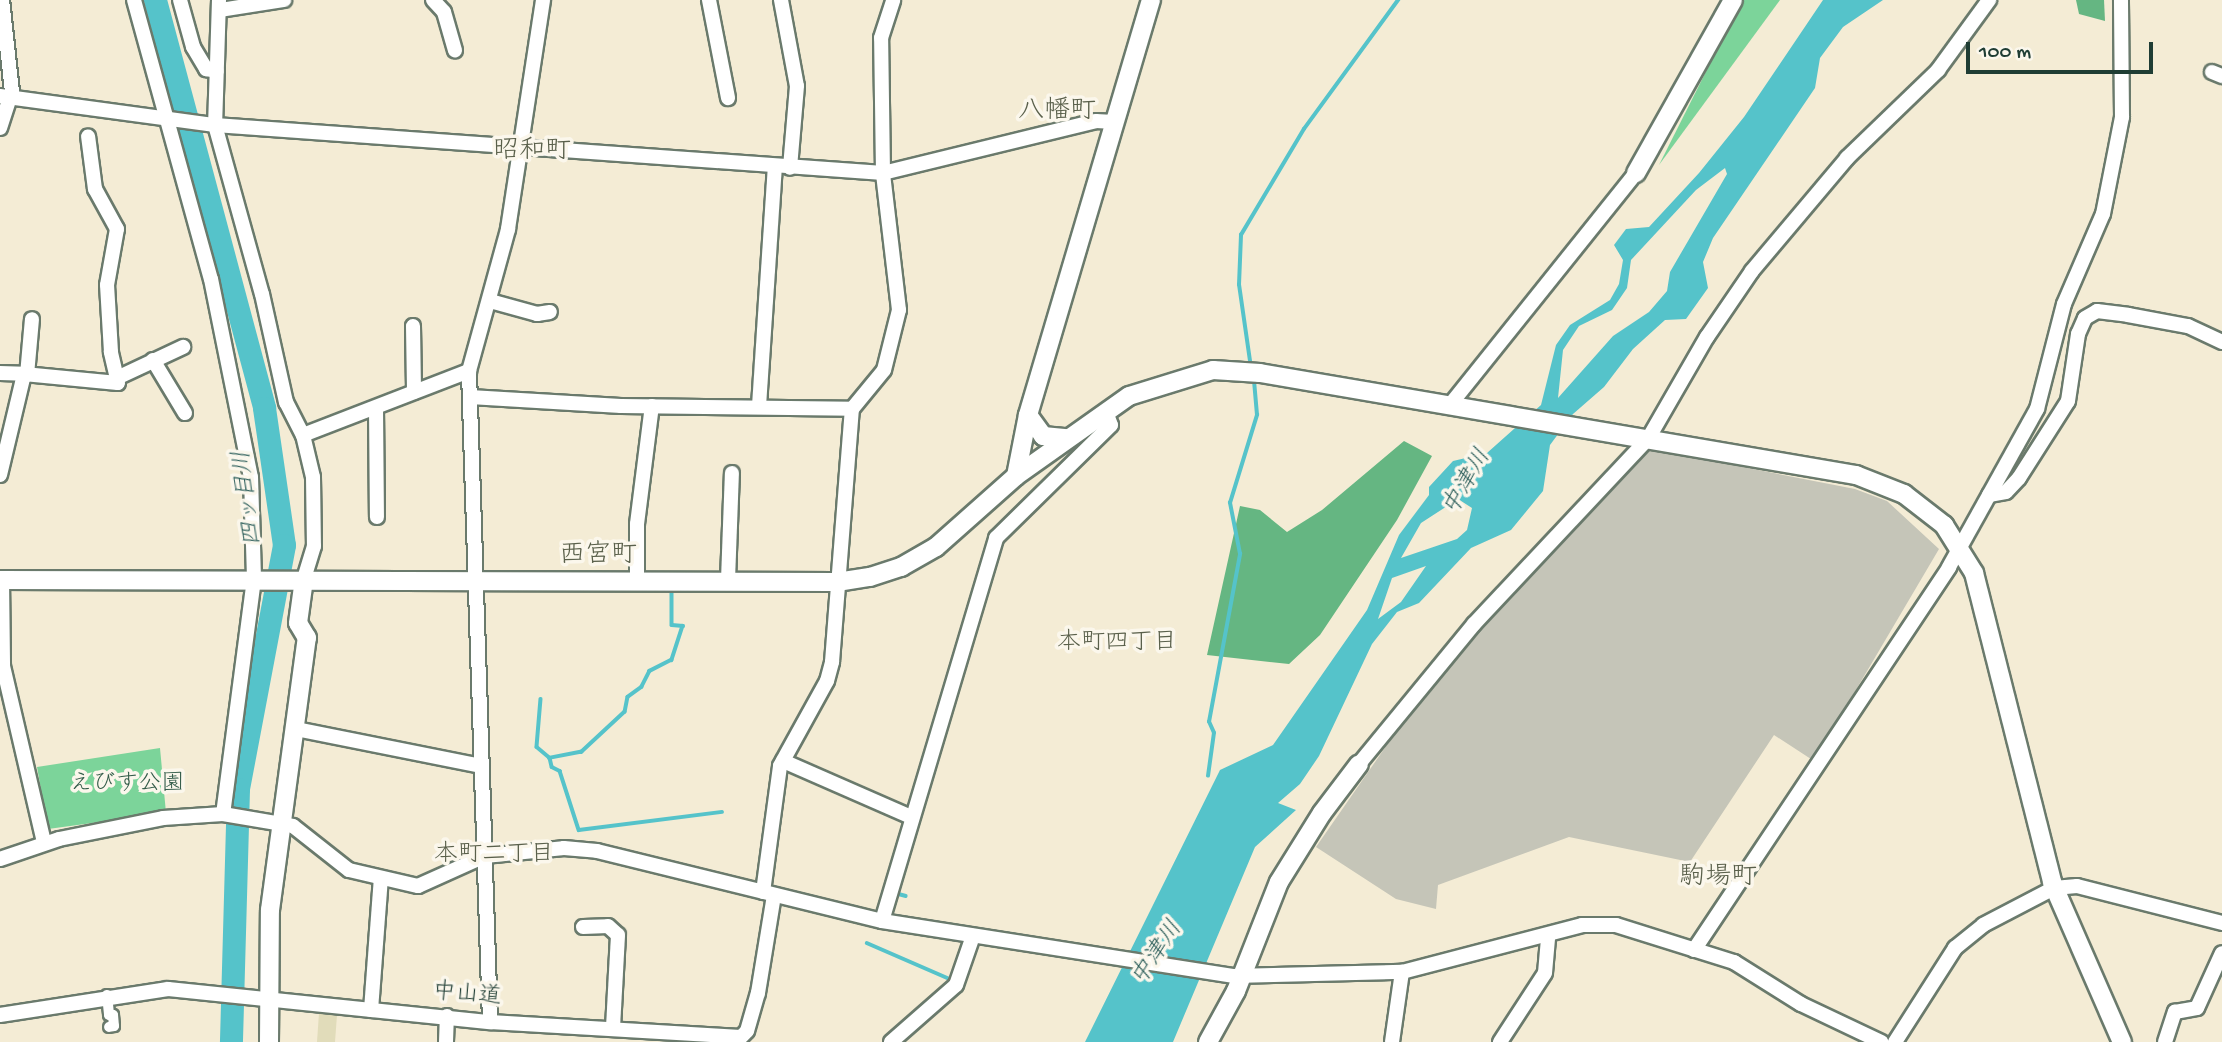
<!DOCTYPE html>
<html>
<head>
<meta charset="utf-8">
<style>
  body { margin:0 }
  #map { position:relative; width:2222px; height:1042px; overflow:hidden; background:#f4ecd5; font-family:"Gochi Hand","Klee One",sans-serif }
  div>[style] { position:absolute }
  [style*='--x'] { left:calc(var(--x)*1px); top:calc(var(--y)*1px); width:calc(var(--w)*1px); rotate:calc(var(--a)*1deg) }
  .built>* { inset:0; background:#e1dcba }
  .industrial>* { inset:0; background:#c5c5b8 }
  .green>* { inset:0; background:#7cd49a }
  .forest>* { inset:0; background:#65b682 }
  .water>* { inset:0; background:#55c3ca }
  .stream>* { height:3.5px; margin:-1.75px; padding:0 1.75px; transform-origin:1.75px; border-radius:1.75px; background:#55c3ca }
  .river>* { height:23px; margin:-11.5px; padding:0 11.5px; transform-origin:11.5px; border-radius:11.5px; background:#55c3ca }
  .roads { filter:drop-shadow(2px 0 #6a7a6c) drop-shadow(-2px 0 #6a7a6c) drop-shadow(0 2px #6a7a6c) drop-shadow(0 -2px #6a7a6c) }
  .pedestrian>* { height:10px; margin:-5px; padding:0 5px; transform-origin:5px; border-radius:5px; background:#fff }
  .minor>* { height:14px; margin:-7px; padding:0 7px; transform-origin:7px; border-radius:7px; background:#fff }
  .tertiary>* { height:18px; margin:-9px; padding:0 9px; transform-origin:9px; border-radius:9px; background:#fff }
  span { translate:-50% -50%; white-space:nowrap; text-align:center; line-height:1.15; -webkit-text-stroke:7px #fbf7ec; paint-order:stroke }
  .park-label { font-size:23px; color:#325b48 }
  .street-label { font-size:23px; color:#1f3d34 }
  .water-label { font-size:24px; color:#2c5e5a; font-style:italic }
  .neighbourhood-label { font-size:24px; color:#5a604b }
  .quarter-label { font-size:26px; color:#5a604b }
  .scale { position:absolute; left:1966px; top:42px; width:187px; height:32px; box-sizing:border-box; border:4px solid #1f3d34; border-top:0; padding-left:9px; font-size:21px; line-height:24px; white-space:nowrap; color:#1f3d34; -webkit-text-stroke:5px #fbf7ec; paint-order:stroke }
</style>
</head>
<body>
<div id="map">
  <div class="built">
    <div style="clip-path:polygon(319px 1013px,337px 1015px,335px 1042px,317px 1042px)"></div>
  </div>
  <div class="industrial">
    <div style="clip-path:polygon(1646px 448px,1855px 489px,1887px 501px,1939px 549px,1814px 761px,1774px 735px,1690px 862px,1569px 837px,1438px 885px,1436px 909px,1396px 899px,1316px 847px,1423px 693px,1517px 584px)"></div>
  </div>
  <div class="green">
    <div style="clip-path:polygon(1742px 0,1780px 0,1659px 165px)"></div>
    <div style="clip-path:polygon(160px 748px,166px 813px,48px 829px,37px 767px)"></div>
  </div>
  <div class="forest">
    <div style="clip-path:polygon(2076px 0,2104px 0,2105px 21px,2079px 14px)"></div>
    <div style="clip-path:polygon(1404px 441px,1432px 456px,1397px 520px,1320px 635px,1289px 664px,1207px 655px,1240px 506px,1260px 510px,1287px 532px,1322px 510px)"></div>
  </div>
  <div class="water">
    <div style="clip-path:polygon(evenodd,1823px 0,1883px 0,1843px 27px,1820px 58px,1815px 88px,1713px 238px,1703px 262px,1708px 288px,1686px 319px,1665px 320px,1633px 349px,1604px 387px,1573px 414px,1550px 445px,1543px 491px,1511px 530px,1471px 548px,1419px 603px,1397px 612px,1372px 644px,1319px 756px,1300px 784px,1278px 803px,1296px 810px,1255px 847px,1173px 1042px,1085px 1042px,1220px 770px,1273px 745px,1367px 610px,1399px 535px,1429px 495px,1429px 487px,1453px 461px,1487px 453px,1541px 405px,1556px 345px,1570px 325px,1610px 300px,1619px 284px,1623px 260px,1614px 245px,1626px 229px,1649px 227px,1699px 173px,1744px 117px,1823px 0,1725px 168px,1727px 174px,1670px 272px,1667px 291px,1649px 312px,1613px 336px,1558px 398px,1563px 350px,1579px 326px,1612px 310px,1627px 288px,1631px 260px,1696px 190px,1725px 168px,1823px 0,1458px 499px,1472px 508px,1467px 530px,1457px 539px,1401px 558px,1421px 523px,1458px 499px,1823px 0,1426px 566px,1401px 602px,1378px 619px,1392px 578px,1426px 566px)"></div>
  </div>
  <div class="stream">
    <div style="--x:1251;--y:368;--w:84;--a:-98.2"></div>
    <div style="--x:1239;--y:285;--w:50;--a:-87.7"></div>
    <div style="--x:1241;--y:235;--w:123;--a:-59.3"></div>
    <div style="--x:1304;--y:129;--w:160;--a:-53.9"></div>
    <div style="--x:672;--y:591;--w:34;--a:90"></div>
    <div style="--x:672;--y:625;--w:11;--a:5"></div>
    <div style="--x:683;--y:626;--w:36;--a:108"></div>
    <div style="--x:672;--y:660;--w:25;--a:153"></div>
    <div style="--x:650;--y:671;--w:18;--a:117"></div>
    <div style="--x:642;--y:687;--w:17;--a:144"></div>
    <div style="--x:628;--y:697;--w:15;--a:101"></div>
    <div style="--x:625;--y:712;--w:59;--a:137.1"></div>
    <div style="--x:582;--y:752;--w:33;--a:169"></div>
    <div style="--x:550;--y:758;--w:9;--a:77"></div>
    <div style="--x:552;--y:767;--w:9;--a:27"></div>
    <div style="--x:560;--y:771;--w:62;--a:72.1"></div>
    <div style="--x:579;--y:830;--w:144;--a:-7.2"></div>
    <div style="--x:541;--y:699;--w:48;--a:94.8"></div>
    <div style="--x:537;--y:747;--w:17;--a:40"></div>
    <div style="--x:1208;--y:776;--w:43;--a:-82.1"></div>
    <div style="--x:1214;--y:733;--w:12;--a:-114"></div>
    <div style="--x:1209;--y:722;--w:171;--a:-79.5"></div>
    <div style="--x:1240;--y:554;--w:52;--a:-101.1"></div>
    <div style="--x:1230;--y:503;--w:92;--a:-72.9"></div>
    <div style="--x:1257;--y:415;--w:36;--a:-95"></div>
    <div style="--x:895;--y:893;--w:11;--a:15"></div>
    <div style="--x:867;--y:943;--w:93;--a:23.5"></div>
  </div>
  <div class="river">
    <div style="--x:155;--y:0;--w:422;--a:75"></div>
    <div style="--x:264;--y:408;--w:138;--a:81.7"></div>
    <div style="--x:284;--y:545;--w:248;--a:100.7"></div>
    <div style="--x:238;--y:789;--w:253;--a:91.6"></div>
  </div>
  <div class="roads">
    <div class="pedestrian">
      <div style="--x:107;--y:995;--w:20;--a:84"></div>
      <div style="--x:109;--y:1015;--w:4;--a:0"></div>
      <div style="--x:113;--y:1015;--w:11;--a:85"></div>
      <div style="--x:114;--y:1026;--w:5;--a:169"></div>
    </div>
    <div class="minor">
      <div style="--x:134;--y:0;--w:289;--a:74.6"></div>
      <div style="--x:211;--y:279;--w:202;--a:78.6"></div>
      <div style="--x:251;--y:477;--w:102;--a:88.3"></div>
      <div style="--x:254;--y:579;--w:237;--a:97.5"></div>
      <div style="--x:180;--y:0;--w:49;--a:74.5"></div>
      <div style="--x:193;--y:47;--w:26;--a:59"></div>
      <div style="--x:206;--y:69;--w:11;--a:10"></div>
      <div style="--x:219;--y:0;--w:125;--a:91.8"></div>
      <div style="--x:215;--y:125;--w:175;--a:74.5"></div>
      <div style="--x:262;--y:294;--w:111;--a:77.5"></div>
      <div style="--x:286;--y:402;--w:37;--a:63"></div>
      <div style="--x:303;--y:435;--w:43;--a:76.6"></div>
      <div style="--x:313;--y:477;--w:69;--a:89.2"></div>
      <div style="--x:314;--y:546;--w:34;--a:107"></div>
      <div style="--x:433;--y:0;--w:16;--a:47"></div>
      <div style="--x:444;--y:12;--w:40;--a:74"></div>
      <div style="--x:709;--y:0;--w:100;--a:79"></div>
      <div style="--x:781;--y:0;--w:87;--a:79.5"></div>
      <div style="--x:797;--y:86;--w:82;--a:94.9"></div>
      <div style="--x:220;--y:10;--w:65;--a:-8.9"></div>
      <div style="--x:2212;--y:72;--w:11;--a:22"></div>
      <div style="--x:0;--y:96;--w:217;--a:7.7"></div>
      <div style="--x:215;--y:125;--w:670;--a:4.11"></div>
      <div style="--x:883;--y:173;--w:219;--a:-13.7"></div>
      <div style="--x:1096;--y:121;--w:18;--a:3"></div>
      <div style="--x:0;--y:128;--w:38;--a:-72"></div>
      <div style="--x:12;--y:92;--w:93;--a:-96.2"></div>
      <div style="--x:490;--y:301;--w:49;--a:15.5"></div>
      <div style="--x:537;--y:314;--w:13;--a:-9"></div>
      <div style="--x:413;--y:326;--w:66;--a:89.1"></div>
      <div style="--x:153;--y:360;--w:62;--a:58.9"></div>
      <div style="--x:0;--y:373;--w:24;--a:2"></div>
      <div style="--x:27;--y:375;--w:56;--a:-84.9"></div>
      <div style="--x:119;--y:377;--w:71;--a:-25.1"></div>
      <div style="--x:470;--y:397;--w:151;--a:3.4"></div>
      <div style="--x:621;--y:406;--w:231;--a:0.7"></div>
      <div style="--x:1450;--y:405;--w:297;--a:-51.3"></div>
      <div style="--x:759;--y:406;--w:240;--a:-86.2"></div>
      <div style="--x:376;--y:408;--w:109;--a:89.5"></div>
      <div style="--x:303;--y:435;--w:178;--a:-21.1"></div>
      <div style="--x:0;--y:475;--w:104;--a:-76.6"></div>
      <div style="--x:24;--y:374;--w:94;--a:5.5"></div>
      <div style="--x:118;--y:383;--w:32;--a:-103"></div>
      <div style="--x:111;--y:352;--w:67;--a:-93.4"></div>
      <div style="--x:107;--y:285;--w:57;--a:-79.9"></div>
      <div style="--x:117;--y:229;--w:46;--a:-118.8"></div>
      <div style="--x:95;--y:189;--w:53;--a:-97.5"></div>
      <div style="--x:1989;--y:495;--w:17;--a:-10"></div>
      <div style="--x:2006;--y:492;--w:19;--a:-47"></div>
      <div style="--x:2019;--y:478;--w:91;--a:-57.5"></div>
      <div style="--x:2068;--y:401;--w:68;--a:-81.5"></div>
      <div style="--x:2078;--y:334;--w:17;--a:-66"></div>
      <div style="--x:2085;--y:318;--w:14;--a:-30"></div>
      <div style="--x:2097;--y:311;--w:31;--a:7"></div>
      <div style="--x:2128;--y:315;--w:61;--a:10.4"></div>
      <div style="--x:2188;--y:326;--w:38;--a:25"></div>
      <div style="--x:2;--y:580;--w:86;--a:89.3"></div>
      <div style="--x:3;--y:666;--w:181;--a:76.9"></div>
      <div style="--x:728;--y:580;--w:107;--a:-87.9"></div>
      <div style="--x:637;--y:581;--w:57;--a:-90"></div>
      <div style="--x:637;--y:524;--w:119;--a:-82.8"></div>
      <div style="--x:296;--y:729;--w:189;--a:11.3"></div>
      <div style="--x:783;--y:761;--w:140;--a:23.6"></div>
      <div style="--x:1359;--y:764;--w:181;--a:-50.6"></div>
      <div style="--x:1474;--y:624;--w:254;--a:-46.8"></div>
      <div style="--x:1648;--y:439;--w:118;--a:-60"></div>
      <div style="--x:1707;--y:337;--w:80;--a:-55.7"></div>
      <div style="--x:1752;--y:271;--w:148;--a:-49.9"></div>
      <div style="--x:1847;--y:158;--w:127;--a:-44"></div>
      <div style="--x:1938;--y:70;--w:87;--a:-53.9"></div>
      <div style="--x:0;--y:859;--w:62;--a:-18.7"></div>
      <div style="--x:59;--y:839;--w:106;--a:-11.4"></div>
      <div style="--x:163;--y:818;--w:60;--a:-3.8"></div>
      <div style="--x:223;--y:814;--w:71;--a:9.7"></div>
      <div style="--x:293;--y:826;--w:71;--a:38.2"></div>
      <div style="--x:349;--y:870;--w:71;--a:13.1"></div>
      <div style="--x:418;--y:886;--w:73;--a:-24.1"></div>
      <div style="--x:485;--y:856;--w:79;--a:-5.8"></div>
      <div style="--x:564;--y:848;--w:33;--a:5"></div>
      <div style="--x:597;--y:851;--w:293;--a:13.8"></div>
      <div style="--x:882;--y:921;--w:355;--a:8.9"></div>
      <div style="--x:1233;--y:976;--w:169;--a:-1.4"></div>
      <div style="--x:1402;--y:972;--w:186;--a:-14.6"></div>
      <div style="--x:1582;--y:925;--w:34;--a:0"></div>
      <div style="--x:1616;--y:925;--w:124;--a:17.4"></div>
      <div style="--x:1734;--y:962;--w:79;--a:32.1"></div>
      <div style="--x:1801;--y:1004;--w:89;--a:25.4"></div>
      <div style="--x:763;--y:892;--w:127;--a:-82.3"></div>
      <div style="--x:780;--y:766;--w:97;--a:-61.1"></div>
      <div style="--x:827;--y:681;--w:20;--a:-75"></div>
      <div style="--x:832;--y:662;--w:254;--a:-85.5"></div>
      <div style="--x:852;--y:409;--w:50;--a:-50.6"></div>
      <div style="--x:884;--y:370;--w:62;--a:-76"></div>
      <div style="--x:899;--y:310;--w:138;--a:-96.7"></div>
      <div style="--x:883;--y:173;--w:135;--a:-90.8"></div>
      <div style="--x:881;--y:38;--w:40;--a:-72"></div>
      <div style="--x:882;--y:921;--w:400;--a:-73.4"></div>
      <div style="--x:996;--y:538;--w:161;--a:-44.5"></div>
      <div style="--x:1111;--y:425;--w:14;--a:-111"></div>
      <div style="--x:583;--y:927;--w:25;--a:-2"></div>
      <div style="--x:608;--y:926;--w:13;--a:42"></div>
      <div style="--x:618;--y:935;--w:92;--a:93.1"></div>
      <div style="--x:1694;--y:950;--w:460;--a:-56.3"></div>
      <div style="--x:1949;--y:567;--w:181;--a:-60.9"></div>
      <div style="--x:2037;--y:409;--w:108;--a:-75.6"></div>
      <div style="--x:2064;--y:304;--w:98;--a:-66.6"></div>
      <div style="--x:2103;--y:214;--w:99;--a:-78.9"></div>
      <div style="--x:2122;--y:117;--w:117;--a:-90.5"></div>
      <div style="--x:371;--y:1010;--w:132;--a:-85.7"></div>
      <div style="--x:0;--y:1015;--w:170;--a:-8.8"></div>
      <div style="--x:168;--y:989;--w:324;--a:5.9"></div>
      <div style="--x:490;--y:1022;--w:251;--a:3.4"></div>
      <div style="--x:741;--y:1037;--w:8;--a:-45"></div>
      <div style="--x:747;--y:1031;--w:40;--a:-74"></div>
      <div style="--x:758;--y:993;--w:99;--a:-80.7"></div>
      <div style="--x:490;--y:1022;--w:651;--a:-91.85"></div>
      <div style="--x:469;--y:371;--w:147;--a:-74.6"></div>
      <div style="--x:508;--y:229;--w:232;--a:-81.3"></div>
      <div style="--x:446;--y:1042;--w:26;--a:-88"></div>
      <div style="--x:891;--y:1042;--w:86;--a:-41.2"></div>
      <div style="--x:956;--y:985;--w:52;--a:-70.9"></div>
      <div style="--x:1392;--y:1042;--w:71;--a:-81.9"></div>
      <div style="--x:1500;--y:1042;--w:82;--a:-56.9"></div>
      <div style="--x:1545;--y:973;--w:38;--a:-85"></div>
      <div style="--x:1895;--y:1042;--w:112;--a:-57.4"></div>
      <div style="--x:1955;--y:948;--w:36;--a:-39"></div>
      <div style="--x:1983;--y:925;--w:80;--a:-27.5"></div>
      <div style="--x:2054;--y:888;--w:23;--a:-5"></div>
      <div style="--x:2077;--y:886;--w:150;--a:14.3"></div>
      <div style="--x:2165;--y:1042;--w:32;--a:-72"></div>
      <div style="--x:2175;--y:1012;--w:22;--a:-10"></div>
      <div style="--x:2197;--y:1008;--w:60;--a:-65.6"></div>
    </div>
    <div class="tertiary">
      <div style="--x:1636;--y:173;--w:198;--a:-60.7"></div>
      <div style="--x:1028;--y:415;--w:26;--a:54"></div>
      <div style="--x:1043;--y:436;--w:24;--a:5"></div>
      <div style="--x:1016;--y:476;--w:62;--a:-78.9"></div>
      <div style="--x:1028;--y:415;--w:433;--a:-73.5"></div>
      <div style="--x:0;--y:580;--w:837;--a:0.14"></div>
      <div style="--x:837;--y:582;--w:33;--a:-9"></div>
      <div style="--x:870;--y:577;--w:33;--a:-18"></div>
      <div style="--x:901;--y:567;--w:40;--a:-29.7"></div>
      <div style="--x:936;--y:547;--w:107;--a:-41.6"></div>
      <div style="--x:1016;--y:476;--w:138;--a:-35.3"></div>
      <div style="--x:1129;--y:396;--w:88;--a:-17.2"></div>
      <div style="--x:1213;--y:370;--w:47;--a:3.7"></div>
      <div style="--x:1260;--y:373;--w:605;--a:9.71"></div>
      <div style="--x:1856;--y:475;--w:52;--a:21.6"></div>
      <div style="--x:1904;--y:494;--w:51;--a:37.8"></div>
      <div style="--x:1944;--y:525;--w:57;--a:58"></div>
      <div style="--x:1974;--y:573;--w:319;--a:75.8"></div>
      <div style="--x:2052;--y:882;--w:175;--a:66.4"></div>
      <div style="--x:269;--y:1042;--w:132;--a:-89.6"></div>
      <div style="--x:270;--y:910;--w:275;--a:-82.3"></div>
      <div style="--x:307;--y:638;--w:17;--a:-121"></div>
      <div style="--x:298;--y:623;--w:44;--a:-82.2"></div>
      <div style="--x:1208;--y:1042;--w:58;--a:-61.2"></div>
      <div style="--x:1236;--y:991;--w:117;--a:-68.5"></div>
      <div style="--x:1279;--y:882;--w:81;--a:-58.1"></div>
      <div style="--x:1322;--y:813;--w:61;--a:-52.9"></div>
    </div>
  </div>
  <div class="park-label">
    <span style="left:127px;top:785px">えびす公園</span>
  </div>
  <div class="street-label">
    <span style="left:467px;top:996px;rotate:5deg">中山道</span>
  </div>
  <div class="water-label">
    <span style="left:1468px;top:483px;rotate:-60deg">中津川</span>
    <span style="left:249px;top:498px;rotate:-97deg">四ッ目川</span>
    <span style="left:1158px;top:954px;rotate:-56deg">中津川</span>
  </div>
  <div class="neighbourhood-label">
    <span style="left:1117px;top:644px">本町四丁目</span>
    <span style="left:494px;top:856px">本町二丁目</span>
  </div>
  <div class="quarter-label">
    <span style="left:1057px;top:113px">八幡町</span>
    <span style="left:532px;top:153px">昭和町</span>
    <span style="left:598px;top:557px">西宮町</span>
    <span style="left:1718px;top:879px">駒場町</span>
  </div>
  <div class="scale">100 m</div>
</div>
</body>
</html>
